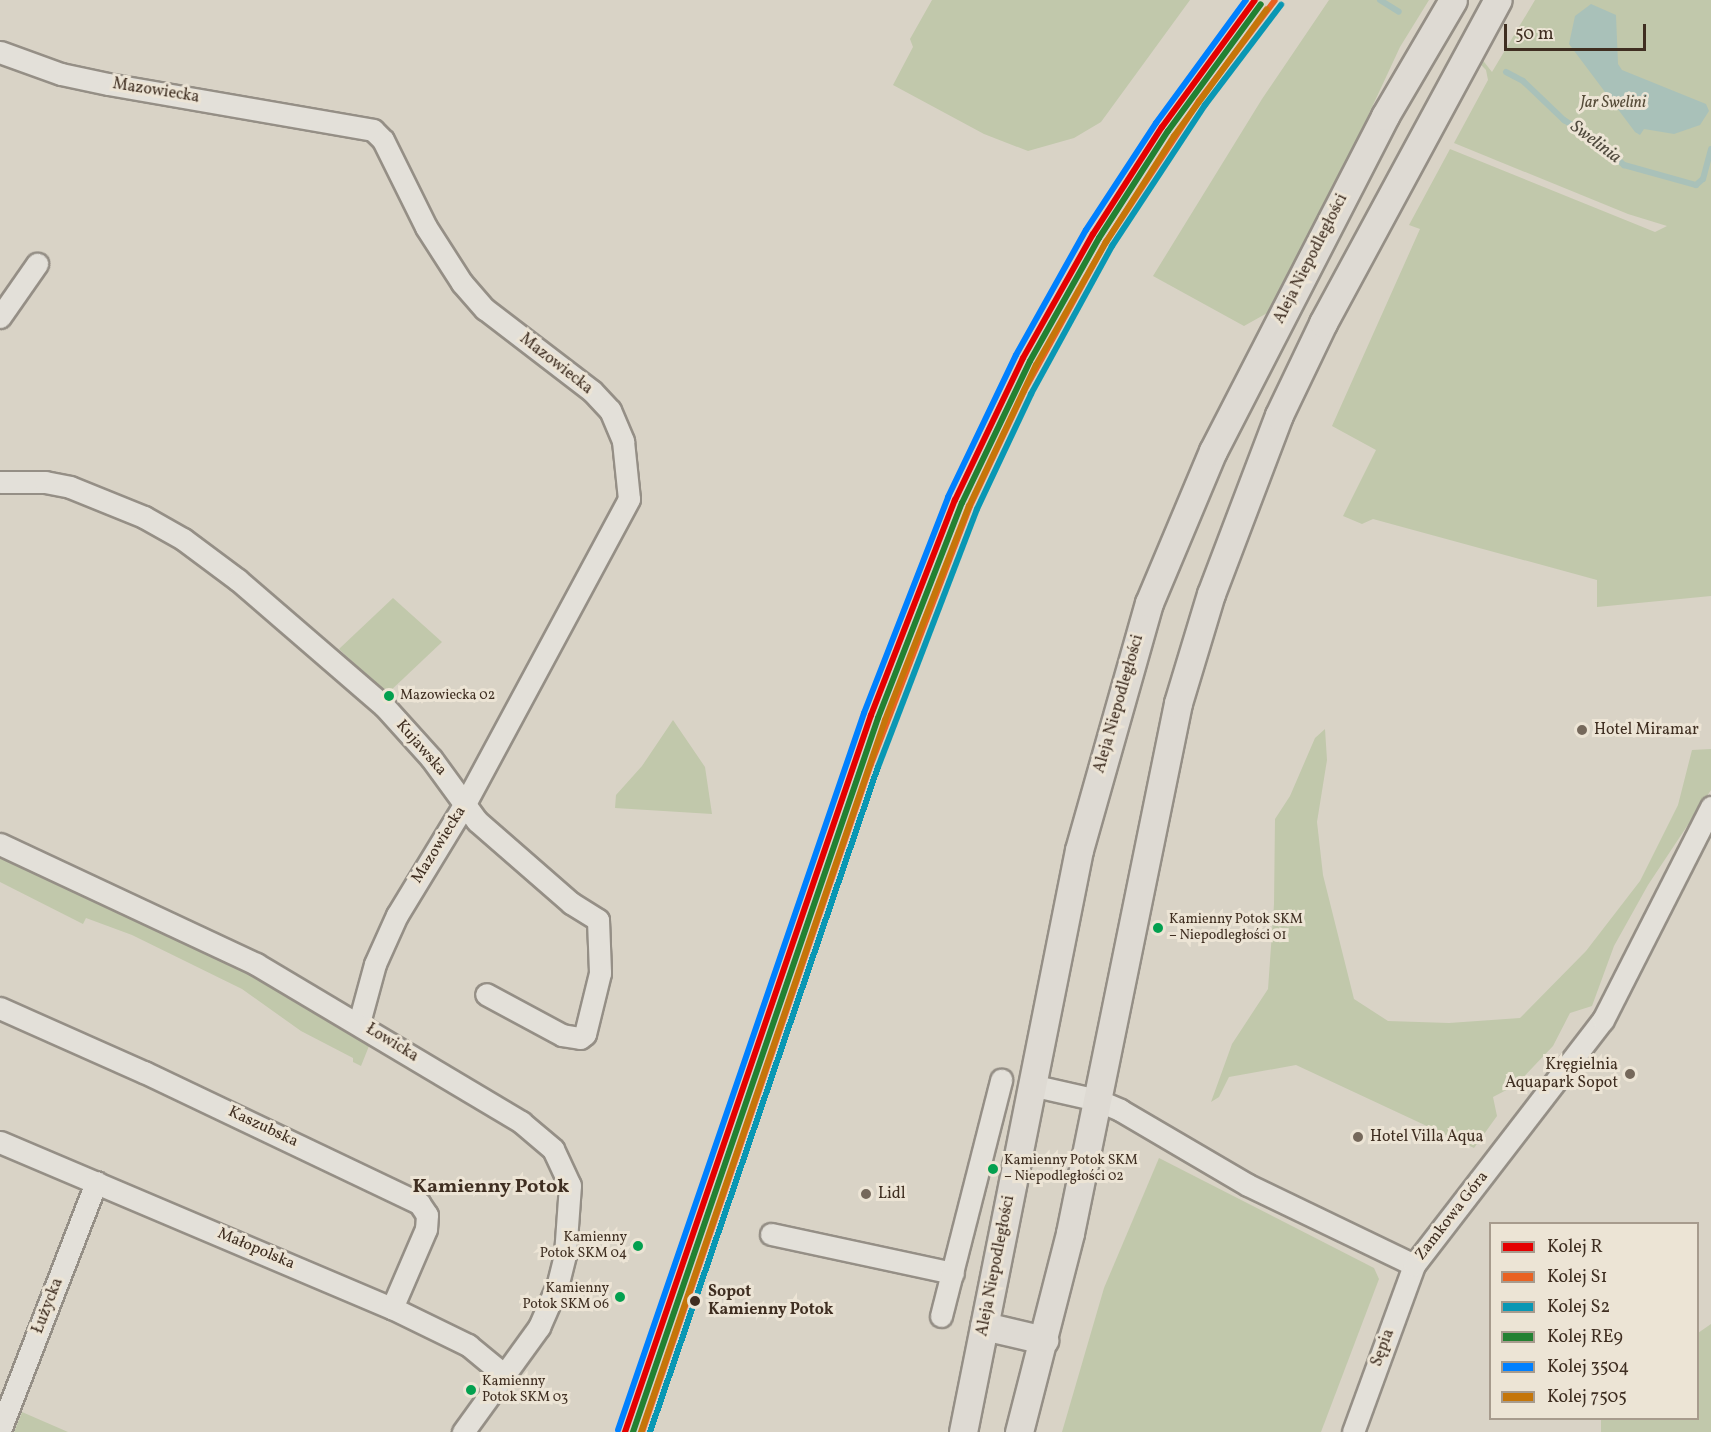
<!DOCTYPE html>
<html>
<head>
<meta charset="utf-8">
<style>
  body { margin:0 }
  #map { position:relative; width:1711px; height:1432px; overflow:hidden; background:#d9d3c6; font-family:Vollkorn,serif }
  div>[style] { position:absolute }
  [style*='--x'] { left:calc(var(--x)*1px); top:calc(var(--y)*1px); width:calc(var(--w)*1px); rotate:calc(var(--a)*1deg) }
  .green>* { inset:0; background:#c1c8ab }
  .water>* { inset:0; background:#a9c1b9 }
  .stream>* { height:6px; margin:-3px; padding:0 3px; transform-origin:3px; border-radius:3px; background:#a9c1b9 }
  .roads { filter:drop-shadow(2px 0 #958f86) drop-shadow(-2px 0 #958f86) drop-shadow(0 2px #958f86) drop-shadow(0 -2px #958f86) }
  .minor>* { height:21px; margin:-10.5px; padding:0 10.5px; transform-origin:10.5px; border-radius:10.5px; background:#e3e0d9 }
  .major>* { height:27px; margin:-13.5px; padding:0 13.5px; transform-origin:13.5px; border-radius:13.5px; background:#dedad3 }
  .rail-1>* { height:6px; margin:-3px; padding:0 3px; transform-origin:3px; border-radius:3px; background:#e50000 }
  .rail-2>* { height:6px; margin:-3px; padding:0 3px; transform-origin:3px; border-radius:3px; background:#e96222 }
  .rail-3>* { height:6px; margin:-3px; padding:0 3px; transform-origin:3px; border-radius:3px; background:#0997b4 }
  .rail-4>* { height:6px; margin:-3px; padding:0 3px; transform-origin:3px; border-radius:3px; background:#238132 }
  .rail-5>* { height:6px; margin:-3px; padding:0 3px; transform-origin:3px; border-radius:3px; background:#0080ff }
  .rail-6>* { height:6px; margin:-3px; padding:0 3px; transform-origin:3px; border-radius:3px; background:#c5760a }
  .dots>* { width:16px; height:16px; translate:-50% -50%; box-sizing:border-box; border:3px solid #ece4d5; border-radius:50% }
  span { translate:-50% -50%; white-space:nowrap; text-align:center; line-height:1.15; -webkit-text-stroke:6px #ece4d5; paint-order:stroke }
  .bus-label { font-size:14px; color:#3f2e21 }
  .left { translate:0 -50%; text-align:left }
  .right { translate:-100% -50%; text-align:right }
  .street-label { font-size:16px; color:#3f2e21 }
  .park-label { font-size:16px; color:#554b38; font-style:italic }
  .poi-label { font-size:16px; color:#3f2e21 }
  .stop-label { font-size:16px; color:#3f2e21; font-weight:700 }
  .water-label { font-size:18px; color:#504a3e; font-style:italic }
  .quarter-label { font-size:20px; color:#3f2e21; font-weight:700 }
  .legend { position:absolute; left:1489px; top:1222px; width:210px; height:198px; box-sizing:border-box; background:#ece4d5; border:2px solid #a79b8d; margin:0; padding:8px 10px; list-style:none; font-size:18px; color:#3f2e21 }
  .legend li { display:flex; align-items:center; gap:12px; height:30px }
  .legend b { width:30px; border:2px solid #a79b8d }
  .scale { position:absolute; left:1504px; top:24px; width:142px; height:27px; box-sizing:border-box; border:3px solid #3f2e21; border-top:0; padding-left:8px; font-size:18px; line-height:21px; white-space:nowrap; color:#3f2e21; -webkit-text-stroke:4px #ece4d5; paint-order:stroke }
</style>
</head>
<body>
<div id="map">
  <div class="green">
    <div style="clip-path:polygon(932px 0,1190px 0,1101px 122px,1074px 138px,1028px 151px,984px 134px,893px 85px,913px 47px,910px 39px)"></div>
    <div style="clip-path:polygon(1329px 0,1429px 0,1400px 47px,1333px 191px,1269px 312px,1244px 326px,1153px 276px,1262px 99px)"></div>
    <div style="clip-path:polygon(1535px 0,1711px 0,1711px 596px,1597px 607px,1597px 580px,1373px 519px,1362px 524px,1343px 516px,1376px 450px,1332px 426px,1420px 229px,1409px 225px,1450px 149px,1655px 232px,1667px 226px,1628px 214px,1454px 143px,1488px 80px,1486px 70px,1457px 40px,1474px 49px,1492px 72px)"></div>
    <div style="clip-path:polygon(393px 598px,442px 642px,387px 694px,339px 649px)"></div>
    <div style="clip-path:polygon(673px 720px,705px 767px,712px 814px,615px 808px,616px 795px,642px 766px)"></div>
    <div style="clip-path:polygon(1325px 729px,1327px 760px,1317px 822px,1323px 875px,1354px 999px,1388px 1021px,1449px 1023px,1520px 1018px,1586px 951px,1640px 881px,1678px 805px,1692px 750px,1711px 749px,1711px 790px,1648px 885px,1614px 946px,1592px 1006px,1570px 1013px,1553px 1046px,1516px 1085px,1493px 1097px,1497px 1116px,1474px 1148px,1296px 1065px,1229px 1077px,1219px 1097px,1211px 1102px,1232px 1044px,1268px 989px,1274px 904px,1275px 819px,1290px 796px,1315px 738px)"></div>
    <div style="clip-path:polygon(0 855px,256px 975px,363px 1040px,369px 1046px,361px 1066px,353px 1062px,353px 1058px,301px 1031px,242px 989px,132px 935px,86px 918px,83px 924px,0 882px)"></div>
    <div style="clip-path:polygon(1159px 1158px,1374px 1268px,1379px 1279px,1321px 1432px,1062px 1432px,1104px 1288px)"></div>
    <div style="clip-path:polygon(1711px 1324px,1711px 1432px,1601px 1432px,1601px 1419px,1698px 1418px,1698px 1333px)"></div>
    <div style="clip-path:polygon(22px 1412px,68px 1432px,14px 1432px)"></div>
  </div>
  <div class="water">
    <div style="clip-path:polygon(1591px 4px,1616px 15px,1618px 64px,1622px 70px,1706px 104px,1709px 111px,1700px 125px,1674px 134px,1644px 129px,1640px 135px,1635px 132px,1569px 44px,1575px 16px)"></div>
  </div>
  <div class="stream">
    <div style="--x:1380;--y:0;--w:22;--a:32"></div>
    <div style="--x:1506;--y:72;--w:19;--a:28"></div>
    <div style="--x:1523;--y:81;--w:57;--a:43.6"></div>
    <div style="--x:1564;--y:120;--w:44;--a:31.9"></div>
    <div style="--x:1601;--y:143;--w:32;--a:44"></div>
    <div style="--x:1624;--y:165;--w:75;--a:15.5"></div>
    <div style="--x:1696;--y:185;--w:9;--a:-41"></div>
    <div style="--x:1703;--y:179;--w:31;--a:-75"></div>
  </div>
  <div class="roads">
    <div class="minor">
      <div style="--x:0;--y:52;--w:65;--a:19.8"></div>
      <div style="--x:61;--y:74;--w:48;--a:12"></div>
      <div style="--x:108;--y:84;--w:269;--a:9.8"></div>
      <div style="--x:373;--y:130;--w:14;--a:45"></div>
      <div style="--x:383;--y:140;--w:97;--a:63.7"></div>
      <div style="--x:426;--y:227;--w:67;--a:57.3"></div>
      <div style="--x:462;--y:283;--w:35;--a:49"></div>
      <div style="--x:485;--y:309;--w:135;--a:37.5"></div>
      <div style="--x:592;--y:391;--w:26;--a:47"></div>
      <div style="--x:610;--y:410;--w:34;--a:67"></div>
      <div style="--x:623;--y:441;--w:58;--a:84.1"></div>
      <div style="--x:629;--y:499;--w:348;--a:118.3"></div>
      <div style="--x:464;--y:805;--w:129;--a:121.3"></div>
      <div style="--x:397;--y:915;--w:54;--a:114.2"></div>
      <div style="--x:375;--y:964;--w:61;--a:105.2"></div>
      <div style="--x:0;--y:317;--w:65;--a:-55.1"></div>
      <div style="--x:0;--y:482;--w:45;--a:0"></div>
      <div style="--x:45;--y:482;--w:25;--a:11"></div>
      <div style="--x:70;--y:487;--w:80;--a:22.1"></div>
      <div style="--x:144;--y:517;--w:45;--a:29.4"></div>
      <div style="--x:183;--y:539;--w:69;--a:36.7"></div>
      <div style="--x:238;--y:580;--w:193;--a:40.8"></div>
      <div style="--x:384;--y:706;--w:70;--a:47.9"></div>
      <div style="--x:431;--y:758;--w:78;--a:53.9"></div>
      <div style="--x:477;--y:821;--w:125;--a:41.1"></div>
      <div style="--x:571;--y:903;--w:32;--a:32"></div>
      <div style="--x:598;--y:920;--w:53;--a:87.8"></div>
      <div style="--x:600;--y:973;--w:63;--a:103.8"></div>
      <div style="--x:585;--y:1034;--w:6;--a:141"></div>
      <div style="--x:580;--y:1038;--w:18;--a:-171"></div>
      <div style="--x:562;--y:1035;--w:86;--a:-151.7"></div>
      <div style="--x:0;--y:844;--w:283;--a:25.1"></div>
      <div style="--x:256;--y:964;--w:309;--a:30.8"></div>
      <div style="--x:521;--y:1122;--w:42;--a:40.2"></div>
      <div style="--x:553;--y:1149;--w:40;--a:65"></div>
      <div style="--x:570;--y:1185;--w:70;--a:94.1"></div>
      <div style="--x:565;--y:1255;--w:32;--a:104"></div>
      <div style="--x:557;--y:1286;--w:45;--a:113.7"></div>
      <div style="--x:539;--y:1327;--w:130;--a:125.9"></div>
      <div style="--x:0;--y:1008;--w:158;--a:24"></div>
      <div style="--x:144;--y:1072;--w:305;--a:25.5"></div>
      <div style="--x:419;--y:1203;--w:14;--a:56"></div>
      <div style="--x:427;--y:1215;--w:14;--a:94"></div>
      <div style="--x:426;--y:1229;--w:86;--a:113.3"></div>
      <div style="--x:1031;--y:1085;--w:68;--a:12.8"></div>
      <div style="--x:1097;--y:1100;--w:25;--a:23"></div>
      <div style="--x:1120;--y:1110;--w:148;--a:30.4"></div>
      <div style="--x:1248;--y:1185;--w:184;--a:25.7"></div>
      <div style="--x:0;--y:1142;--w:426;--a:23"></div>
      <div style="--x:392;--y:1308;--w:85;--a:26"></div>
      <div style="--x:468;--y:1345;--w:45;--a:39.6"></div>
      <div style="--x:771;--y:1234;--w:186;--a:12.1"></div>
      <div style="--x:941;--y:1316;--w:244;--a:-75.7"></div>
      <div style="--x:0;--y:1430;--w:266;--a:-68.8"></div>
      <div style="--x:1353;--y:1432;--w:178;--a:-69.9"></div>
      <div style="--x:1414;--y:1265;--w:309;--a:-52.4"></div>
      <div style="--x:1603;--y:1020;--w:239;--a:-63.1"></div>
    </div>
    <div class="major">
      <div style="--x:984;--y:1326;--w:62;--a:13.1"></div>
      <div style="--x:963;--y:1432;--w:593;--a:-78.73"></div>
      <div style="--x:1079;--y:850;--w:257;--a:-74.2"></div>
      <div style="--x:1149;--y:603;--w:165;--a:-67.2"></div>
      <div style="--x:1213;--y:451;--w:377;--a:-62.8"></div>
      <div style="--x:1385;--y:116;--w:134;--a:-59.6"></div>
      <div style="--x:1019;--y:1432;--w:205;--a:-75.6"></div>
      <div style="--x:1070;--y:1233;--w:541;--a:-78.48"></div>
      <div style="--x:1178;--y:703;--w:114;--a:-73.2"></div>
      <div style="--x:1211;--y:594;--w:191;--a:-69.2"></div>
      <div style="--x:1279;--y:415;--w:102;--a:-64.4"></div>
      <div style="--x:1323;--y:323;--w:367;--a:-61.6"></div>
    </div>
  </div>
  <div class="rail-1">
    <div style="--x:625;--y:1432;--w:758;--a:-71.06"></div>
    <div style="--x:871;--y:715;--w:231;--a:-68.7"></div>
    <div style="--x:955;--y:500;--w:157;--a:-64.4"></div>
    <div style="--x:1023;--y:358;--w:142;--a:-60.6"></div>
    <div style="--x:1093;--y:234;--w:127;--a:-57.2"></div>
    <div style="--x:1162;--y:127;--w:157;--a:-53.8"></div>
  </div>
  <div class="rail-2">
    <div style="--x:642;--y:1432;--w:706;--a:-71.08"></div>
    <div style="--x:871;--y:764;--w:276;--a:-69"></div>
    <div style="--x:970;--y:506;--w:127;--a:-64.8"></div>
    <div style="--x:1024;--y:391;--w:170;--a:-61.2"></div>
    <div style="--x:1106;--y:242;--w:169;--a:-56.6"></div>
    <div style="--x:1199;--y:101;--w:126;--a:-53"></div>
  </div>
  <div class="rail-3">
    <div style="--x:650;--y:1432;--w:703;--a:-71.08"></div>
    <div style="--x:878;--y:767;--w:276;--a:-69"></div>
    <div style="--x:977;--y:509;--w:127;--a:-64.8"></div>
    <div style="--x:1031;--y:394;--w:169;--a:-61.3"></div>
    <div style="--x:1112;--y:246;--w:169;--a:-56.6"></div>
    <div style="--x:1205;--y:105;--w:126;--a:-52.8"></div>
  </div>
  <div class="rail-4">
    <div style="--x:633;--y:1432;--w:755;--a:-71.06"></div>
    <div style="--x:878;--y:718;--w:231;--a:-68.7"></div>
    <div style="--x:962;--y:503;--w:157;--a:-64.4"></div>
    <div style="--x:1030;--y:361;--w:141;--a:-60.7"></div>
    <div style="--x:1099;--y:238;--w:127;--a:-57.2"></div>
    <div style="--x:1168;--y:131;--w:157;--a:-53.8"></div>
  </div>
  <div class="rail-5">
    <div style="--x:618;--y:1430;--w:758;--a:-71.06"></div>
    <div style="--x:864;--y:713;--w:232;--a:-68.7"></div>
    <div style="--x:948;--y:497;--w:157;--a:-64.4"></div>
    <div style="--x:1016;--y:355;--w:143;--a:-60.8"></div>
    <div style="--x:1086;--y:230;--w:128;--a:-56.8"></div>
    <div style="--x:1156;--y:123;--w:152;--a:-53.8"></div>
  </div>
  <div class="rail-6">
    <div style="--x:641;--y:1432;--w:753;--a:-71.08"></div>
    <div style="--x:885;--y:720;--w:230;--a:-68.6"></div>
    <div style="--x:969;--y:506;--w:156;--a:-64.6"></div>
    <div style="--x:1036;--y:365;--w:142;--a:-60.4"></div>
    <div style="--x:1106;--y:242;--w:126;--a:-57.3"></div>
    <div style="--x:1174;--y:136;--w:157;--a:-53.8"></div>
  </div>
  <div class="dots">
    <div style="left:389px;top:696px;background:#03a04f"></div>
    <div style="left:1582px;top:730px;background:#75685b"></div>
    <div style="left:1158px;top:928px;background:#03a04f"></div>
    <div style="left:1630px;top:1074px;background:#75685b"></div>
    <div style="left:1358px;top:1137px;background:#75685b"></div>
    <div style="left:993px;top:1169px;background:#03a04f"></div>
    <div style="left:866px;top:1194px;background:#75685b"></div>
    <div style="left:638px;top:1246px;background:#03a04f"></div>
    <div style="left:620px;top:1297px;background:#03a04f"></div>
    <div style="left:695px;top:1301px;background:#3f2e21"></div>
    <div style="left:471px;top:1390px;background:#03a04f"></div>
  </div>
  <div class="bus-label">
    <span class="left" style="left:400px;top:696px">Mazowiecka 02</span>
    <span class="left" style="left:1169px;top:928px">Kamienny Potok SKM<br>– Niepodległości 01</span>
    <span class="left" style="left:1004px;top:1169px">Kamienny Potok SKM<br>– Niepodległości 02</span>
    <span class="right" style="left:627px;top:1246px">Kamienny<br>Potok SKM 04</span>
    <span class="right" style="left:609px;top:1297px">Kamienny<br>Potok SKM 06</span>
    <span class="left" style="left:482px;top:1390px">Kamienny<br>Potok SKM 03</span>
  </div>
  <div class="street-label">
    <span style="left:156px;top:91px;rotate:9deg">Mazowiecka</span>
    <span style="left:1311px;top:259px;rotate:-63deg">Aleja Niepodległości</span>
    <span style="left:556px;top:364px;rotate:38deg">Mazowiecka</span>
    <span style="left:1119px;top:704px;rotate:-74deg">Aleja Niepodległości</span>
    <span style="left:421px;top:748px;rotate:49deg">Kujawska</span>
    <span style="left:439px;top:845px;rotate:-58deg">Mazowiecka</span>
    <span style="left:392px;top:1043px;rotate:31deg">Łowicka</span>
    <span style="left:263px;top:1127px;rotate:25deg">Kaszubska</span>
    <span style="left:1452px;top:1216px;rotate:-52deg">Zamkowa Góra</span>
    <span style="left:256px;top:1249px;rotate:23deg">Małopolska</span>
    <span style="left:996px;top:1266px;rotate:-79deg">Aleja Niepodległości</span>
    <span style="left:48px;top:1306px;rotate:-69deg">Łużycka</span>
    <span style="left:1383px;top:1348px;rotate:-70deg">Sępia</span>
  </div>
  <div class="park-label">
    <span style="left:1613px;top:103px">Jar Swelini</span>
  </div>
  <div class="poi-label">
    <span class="left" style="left:1594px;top:730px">Hotel Miramar</span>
    <span class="right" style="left:1618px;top:1074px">Kręgielnia<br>Aquapark Sopot</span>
    <span class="left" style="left:1370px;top:1137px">Hotel Villa Aqua</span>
    <span class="left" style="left:878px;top:1194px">Lidl</span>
  </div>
  <div class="stop-label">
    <span class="left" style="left:708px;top:1301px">Sopot<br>Kamienny Potok</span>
  </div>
  <div class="water-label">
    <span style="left:1595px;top:143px;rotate:37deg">Swelinia</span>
  </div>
  <div class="quarter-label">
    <span style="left:491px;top:1187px">Kamienny Potok</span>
  </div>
  <ul class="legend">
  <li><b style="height:8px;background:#e50000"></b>Kolej R</li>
  <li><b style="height:8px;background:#e96222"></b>Kolej S1</li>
  <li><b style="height:8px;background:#0997b4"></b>Kolej S2</li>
  <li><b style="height:8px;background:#238132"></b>Kolej RE9</li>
  <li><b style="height:8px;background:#0080ff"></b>Kolej 3504</li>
  <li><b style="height:8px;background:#c5760a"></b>Kolej 7505</li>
  </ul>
  <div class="scale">50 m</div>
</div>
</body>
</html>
